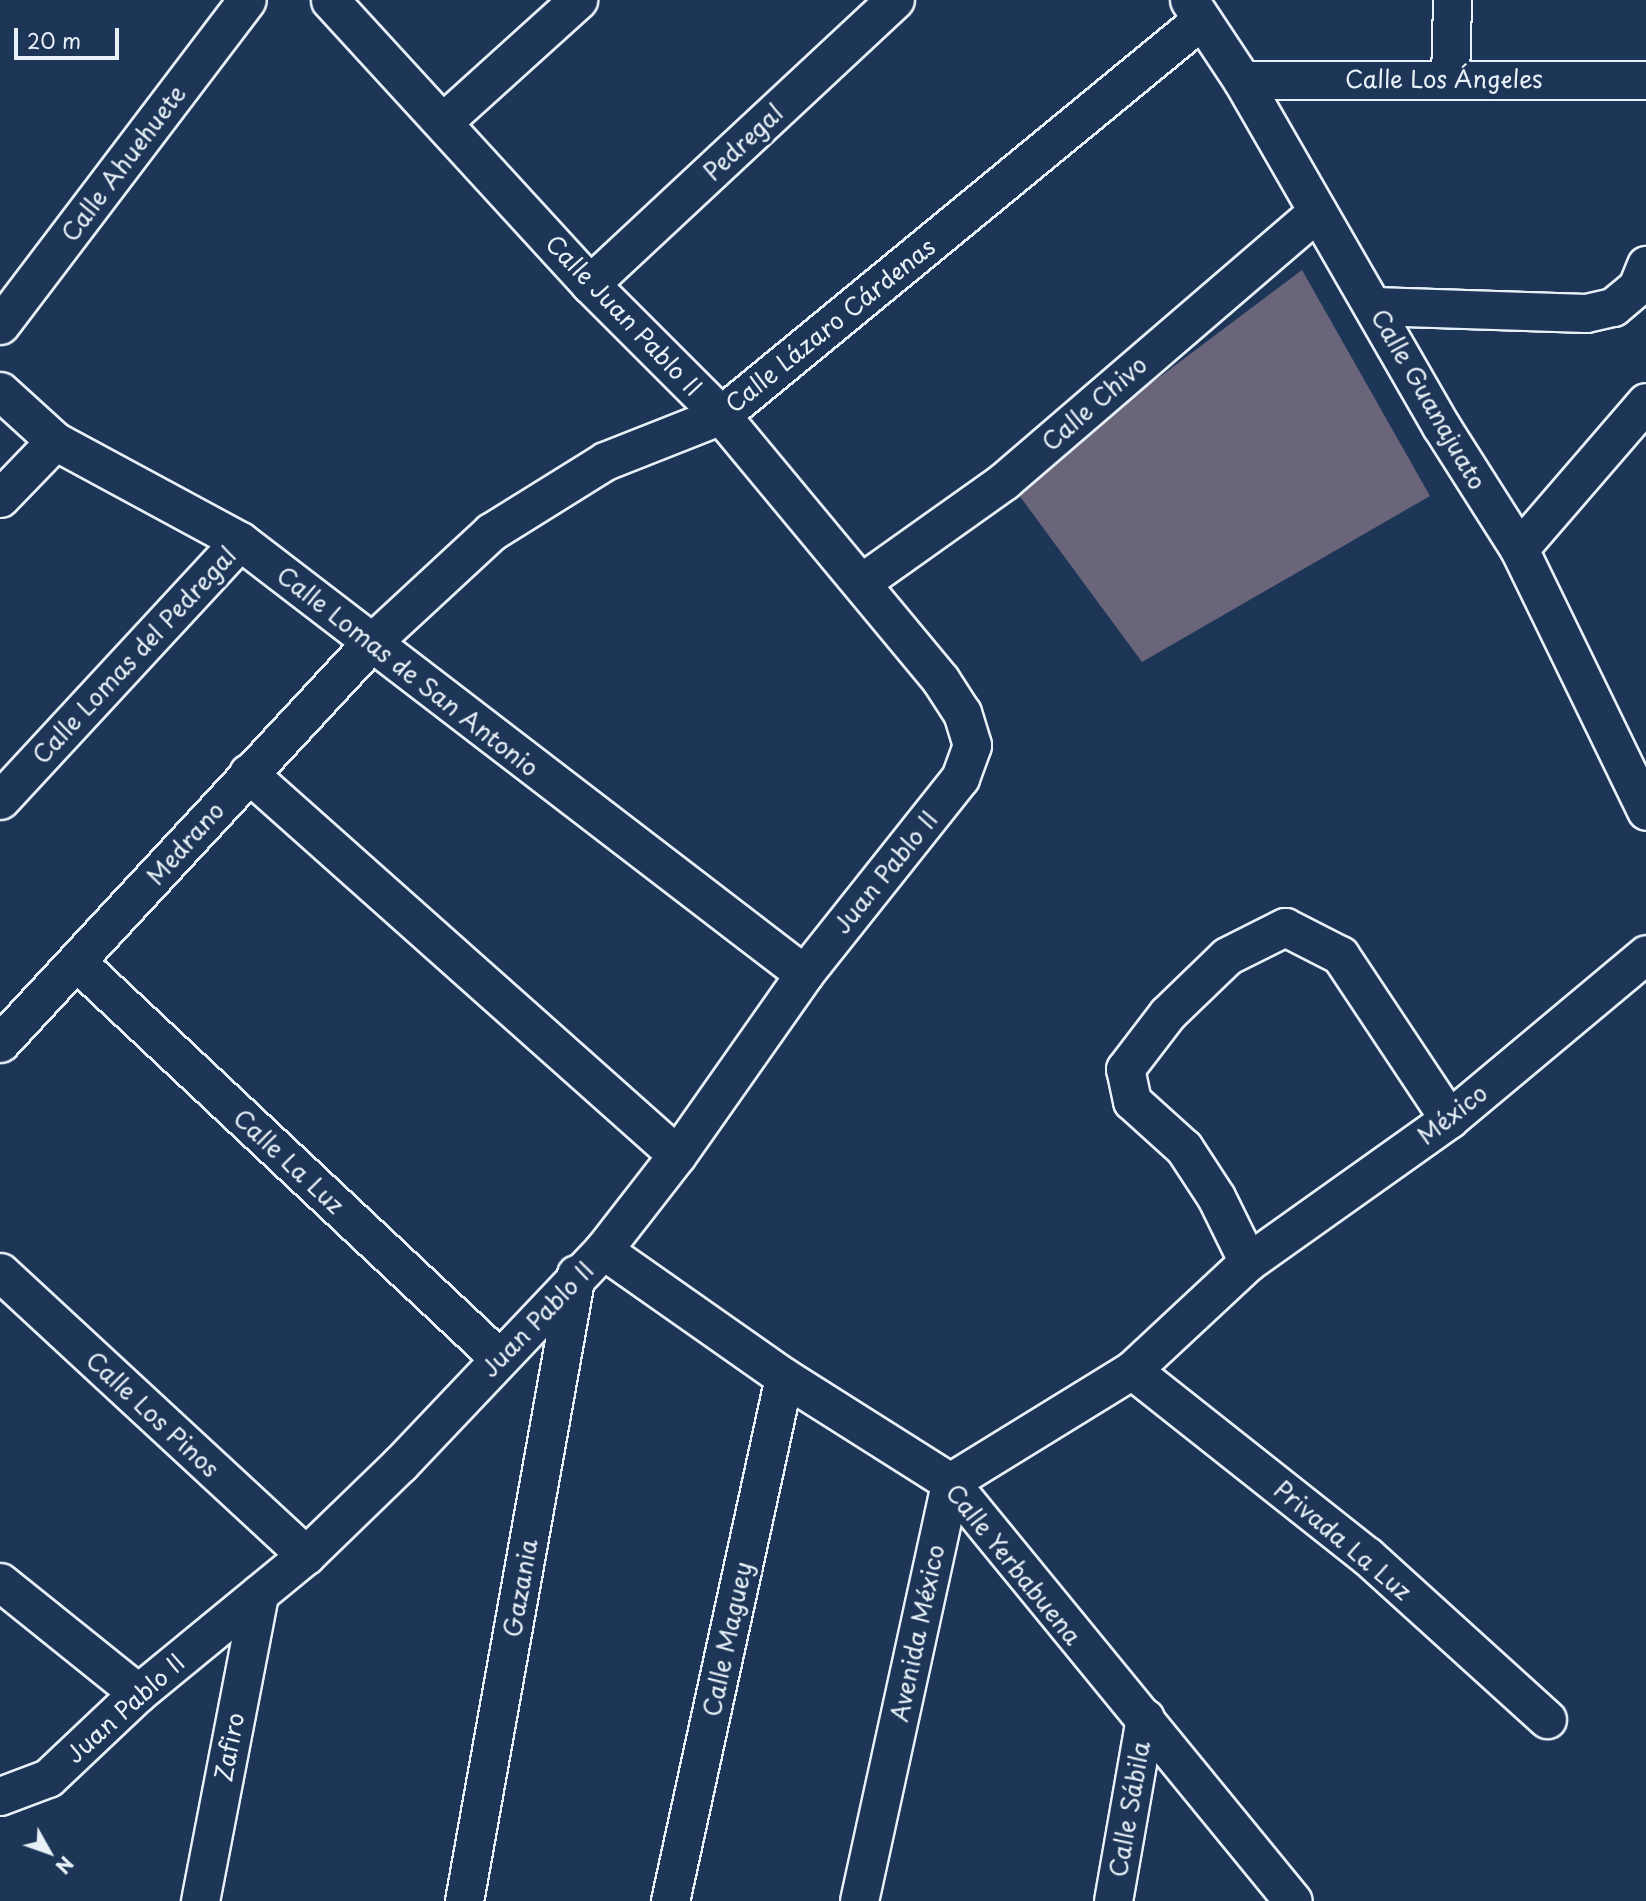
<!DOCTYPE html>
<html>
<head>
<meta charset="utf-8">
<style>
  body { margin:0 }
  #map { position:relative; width:1646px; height:1901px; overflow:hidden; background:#1d3557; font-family:"Playpen Sans",sans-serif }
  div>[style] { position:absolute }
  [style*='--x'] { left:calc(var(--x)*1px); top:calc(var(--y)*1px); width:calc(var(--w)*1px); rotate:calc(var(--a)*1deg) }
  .building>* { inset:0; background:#6a657a }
  .roads { filter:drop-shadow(2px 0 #e8f1f8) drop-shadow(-2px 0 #e8f1f8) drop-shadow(0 2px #e8f1f8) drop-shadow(0 -2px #e8f1f8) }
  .street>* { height:37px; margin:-18.5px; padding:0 18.5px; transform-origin:18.5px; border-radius:18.5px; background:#1d3557 }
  span { translate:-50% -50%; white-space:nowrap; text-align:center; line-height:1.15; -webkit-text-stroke:7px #1d3557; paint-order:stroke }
  .street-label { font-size:24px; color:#e8f1f8 }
  .north { position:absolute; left:14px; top:1817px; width:70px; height:70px; -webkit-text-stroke:5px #1d3557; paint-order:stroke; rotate:130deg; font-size:19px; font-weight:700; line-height:28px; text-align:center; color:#e8f1f8 }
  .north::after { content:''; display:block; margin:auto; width:24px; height:32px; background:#e8f1f8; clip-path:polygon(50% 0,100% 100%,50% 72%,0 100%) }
  .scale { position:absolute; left:14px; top:28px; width:105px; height:32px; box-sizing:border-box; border:4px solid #e8f1f8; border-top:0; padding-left:9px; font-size:21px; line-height:24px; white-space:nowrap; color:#e8f1f8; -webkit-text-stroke:5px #1d3557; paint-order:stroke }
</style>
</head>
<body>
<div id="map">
  <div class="building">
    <div style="clip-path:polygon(1302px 270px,1430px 496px,1142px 662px,1013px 487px)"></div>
  </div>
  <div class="roads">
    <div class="street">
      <div style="--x:1189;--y:0;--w:96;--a:56.5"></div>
      <div style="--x:1242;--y:80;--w:399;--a:60.1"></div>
      <div style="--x:1441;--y:426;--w:146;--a:57.6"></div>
      <div style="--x:1519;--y:549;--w:291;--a:64.1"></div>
      <div style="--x:1450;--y:78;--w:78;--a:-88.5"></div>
      <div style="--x:1242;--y:80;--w:404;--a:0"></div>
      <div style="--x:444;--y:121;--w:181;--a:-42.1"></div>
      <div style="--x:590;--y:284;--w:417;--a:-43"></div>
      <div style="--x:1374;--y:306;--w:212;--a:1.9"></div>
      <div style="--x:1586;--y:313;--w:28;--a:-13"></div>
      <div style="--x:1613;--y:307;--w:31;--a:-40"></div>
      <div style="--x:1637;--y:287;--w:24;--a:-68"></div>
      <div style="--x:0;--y:325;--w:408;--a:-52.8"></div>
      <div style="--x:0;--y:391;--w:74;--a:42.3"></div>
      <div style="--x:55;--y:441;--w:210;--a:28.4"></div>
      <div style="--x:240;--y:541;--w:711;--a:37.51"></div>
      <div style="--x:0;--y:498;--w:79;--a:-46"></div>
      <div style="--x:1519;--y:549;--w:194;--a:-49.2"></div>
      <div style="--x:862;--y:582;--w:174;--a:-35.4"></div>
      <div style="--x:1004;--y:481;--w:413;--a:-40.7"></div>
      <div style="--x:248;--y:773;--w:574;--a:41.68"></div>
      <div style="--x:0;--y:800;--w:353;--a:-47.2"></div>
      <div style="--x:78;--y:963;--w:577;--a:43.18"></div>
      <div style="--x:0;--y:1043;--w:544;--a:-47.16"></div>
      <div style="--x:370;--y:644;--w:165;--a:-42.8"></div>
      <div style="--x:491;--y:532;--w:134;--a:-31.9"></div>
      <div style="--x:605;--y:461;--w:125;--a:-21.6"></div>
      <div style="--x:721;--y:415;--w:622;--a:-39.45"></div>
      <div style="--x:603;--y:1250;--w:221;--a:35.1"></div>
      <div style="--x:784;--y:1377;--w:196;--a:32.3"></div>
      <div style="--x:950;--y:1482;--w:541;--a:50.7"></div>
      <div style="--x:1248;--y:1262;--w:72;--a:-116.2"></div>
      <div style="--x:1216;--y:1197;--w:59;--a:-123.1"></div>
      <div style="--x:1184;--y:1148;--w:70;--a:-137.9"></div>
      <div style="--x:1132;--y:1101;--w:33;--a:-102"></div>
      <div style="--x:1125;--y:1069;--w:69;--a:-52.6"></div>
      <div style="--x:1167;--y:1014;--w:83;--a:-44"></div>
      <div style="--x:1227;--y:956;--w:65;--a:-26.6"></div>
      <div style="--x:1285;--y:927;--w:62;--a:27"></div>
      <div style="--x:1340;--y:955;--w:197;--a:56.4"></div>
      <div style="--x:0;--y:1272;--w:417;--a:42.8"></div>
      <div style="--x:1132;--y:1370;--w:300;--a:38.4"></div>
      <div style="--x:1367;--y:1556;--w:243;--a:42.2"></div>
      <div style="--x:0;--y:1582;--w:177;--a:38.8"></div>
      <div style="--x:0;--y:1796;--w:51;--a:-20.6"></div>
      <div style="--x:48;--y:1778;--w:124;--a:-43.4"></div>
      <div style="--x:138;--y:1693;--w:217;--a:-39.4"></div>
      <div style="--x:306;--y:1555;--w:131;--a:-44.1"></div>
      <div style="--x:400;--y:1464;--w:295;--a:-46.5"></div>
      <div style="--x:603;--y:1250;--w:120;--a:-52.1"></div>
      <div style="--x:677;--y:1155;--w:221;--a:-54.9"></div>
      <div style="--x:804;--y:974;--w:251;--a:-51.5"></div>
      <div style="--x:960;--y:778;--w:35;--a:-70"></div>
      <div style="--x:972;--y:745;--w:34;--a:-107"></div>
      <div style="--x:962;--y:713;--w:40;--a:-122.9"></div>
      <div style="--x:940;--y:679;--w:343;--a:-129.7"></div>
      <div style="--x:721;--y:415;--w:185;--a:-135"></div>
      <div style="--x:590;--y:284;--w:385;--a:-132.5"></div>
      <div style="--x:200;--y:1901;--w:313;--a:-79.1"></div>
      <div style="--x:464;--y:1901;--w:637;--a:-79.87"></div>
      <div style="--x:670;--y:1901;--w:536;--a:-77.73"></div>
      <div style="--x:859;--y:1901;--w:429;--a:-77.7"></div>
      <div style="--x:950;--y:1482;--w:214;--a:-31.6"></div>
      <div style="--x:1132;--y:1370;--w:158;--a:-43"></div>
      <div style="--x:1248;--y:1262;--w:247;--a:-35.4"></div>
      <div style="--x:1449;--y:1119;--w:257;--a:-39.9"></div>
      <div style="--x:1113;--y:1901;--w:186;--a:-80.1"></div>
    </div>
  </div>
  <div class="street-label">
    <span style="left:1444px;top:79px">Calle Los Ángeles</span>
    <span style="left:743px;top:142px;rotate:-43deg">Pedregal</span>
    <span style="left:123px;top:163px;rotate:-53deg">Calle Ahuehuete</span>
    <span style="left:624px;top:315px;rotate:46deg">Calle Juan Pablo II</span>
    <span style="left:830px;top:325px;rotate:-39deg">Calle Lázaro Cárdenas</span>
    <span style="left:1429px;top:399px;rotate:60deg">Calle Guanajuato</span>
    <span style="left:1094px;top:403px;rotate:-41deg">Calle Chivo</span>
    <span style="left:134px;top:655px;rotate:-47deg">Calle Lomas del Pedregal</span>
    <span style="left:408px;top:671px;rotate:38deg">Calle Lomas de San Antonio</span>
    <span style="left:185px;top:843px;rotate:-48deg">Medrano</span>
    <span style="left:885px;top:872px;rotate:-51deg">Juan Pablo II</span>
    <span style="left:1452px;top:1114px;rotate:-38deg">México</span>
    <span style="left:289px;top:1161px;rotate:43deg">Calle La Luz</span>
    <span style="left:537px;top:1319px;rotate:-46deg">Juan Pablo II</span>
    <span style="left:153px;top:1414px;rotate:43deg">Calle Los Pinos</span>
    <span style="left:1343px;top:1540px;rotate:40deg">Privada La Luz</span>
    <span style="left:1014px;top:1564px;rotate:51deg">Calle Yerbabuena</span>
    <span style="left:520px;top:1588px;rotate:-80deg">Gazania</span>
    <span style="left:917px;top:1633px;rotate:-78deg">Avenida México</span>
    <span style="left:727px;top:1639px;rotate:-78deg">Calle Maguey</span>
    <span style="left:125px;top:1708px;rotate:-42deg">Juan Pablo II</span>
    <span style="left:229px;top:1747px;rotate:-79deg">Zafiro</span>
    <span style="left:1129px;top:1809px;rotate:-80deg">Calle Sábila</span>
  </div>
  <div class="north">N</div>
  <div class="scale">20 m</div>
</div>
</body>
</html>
